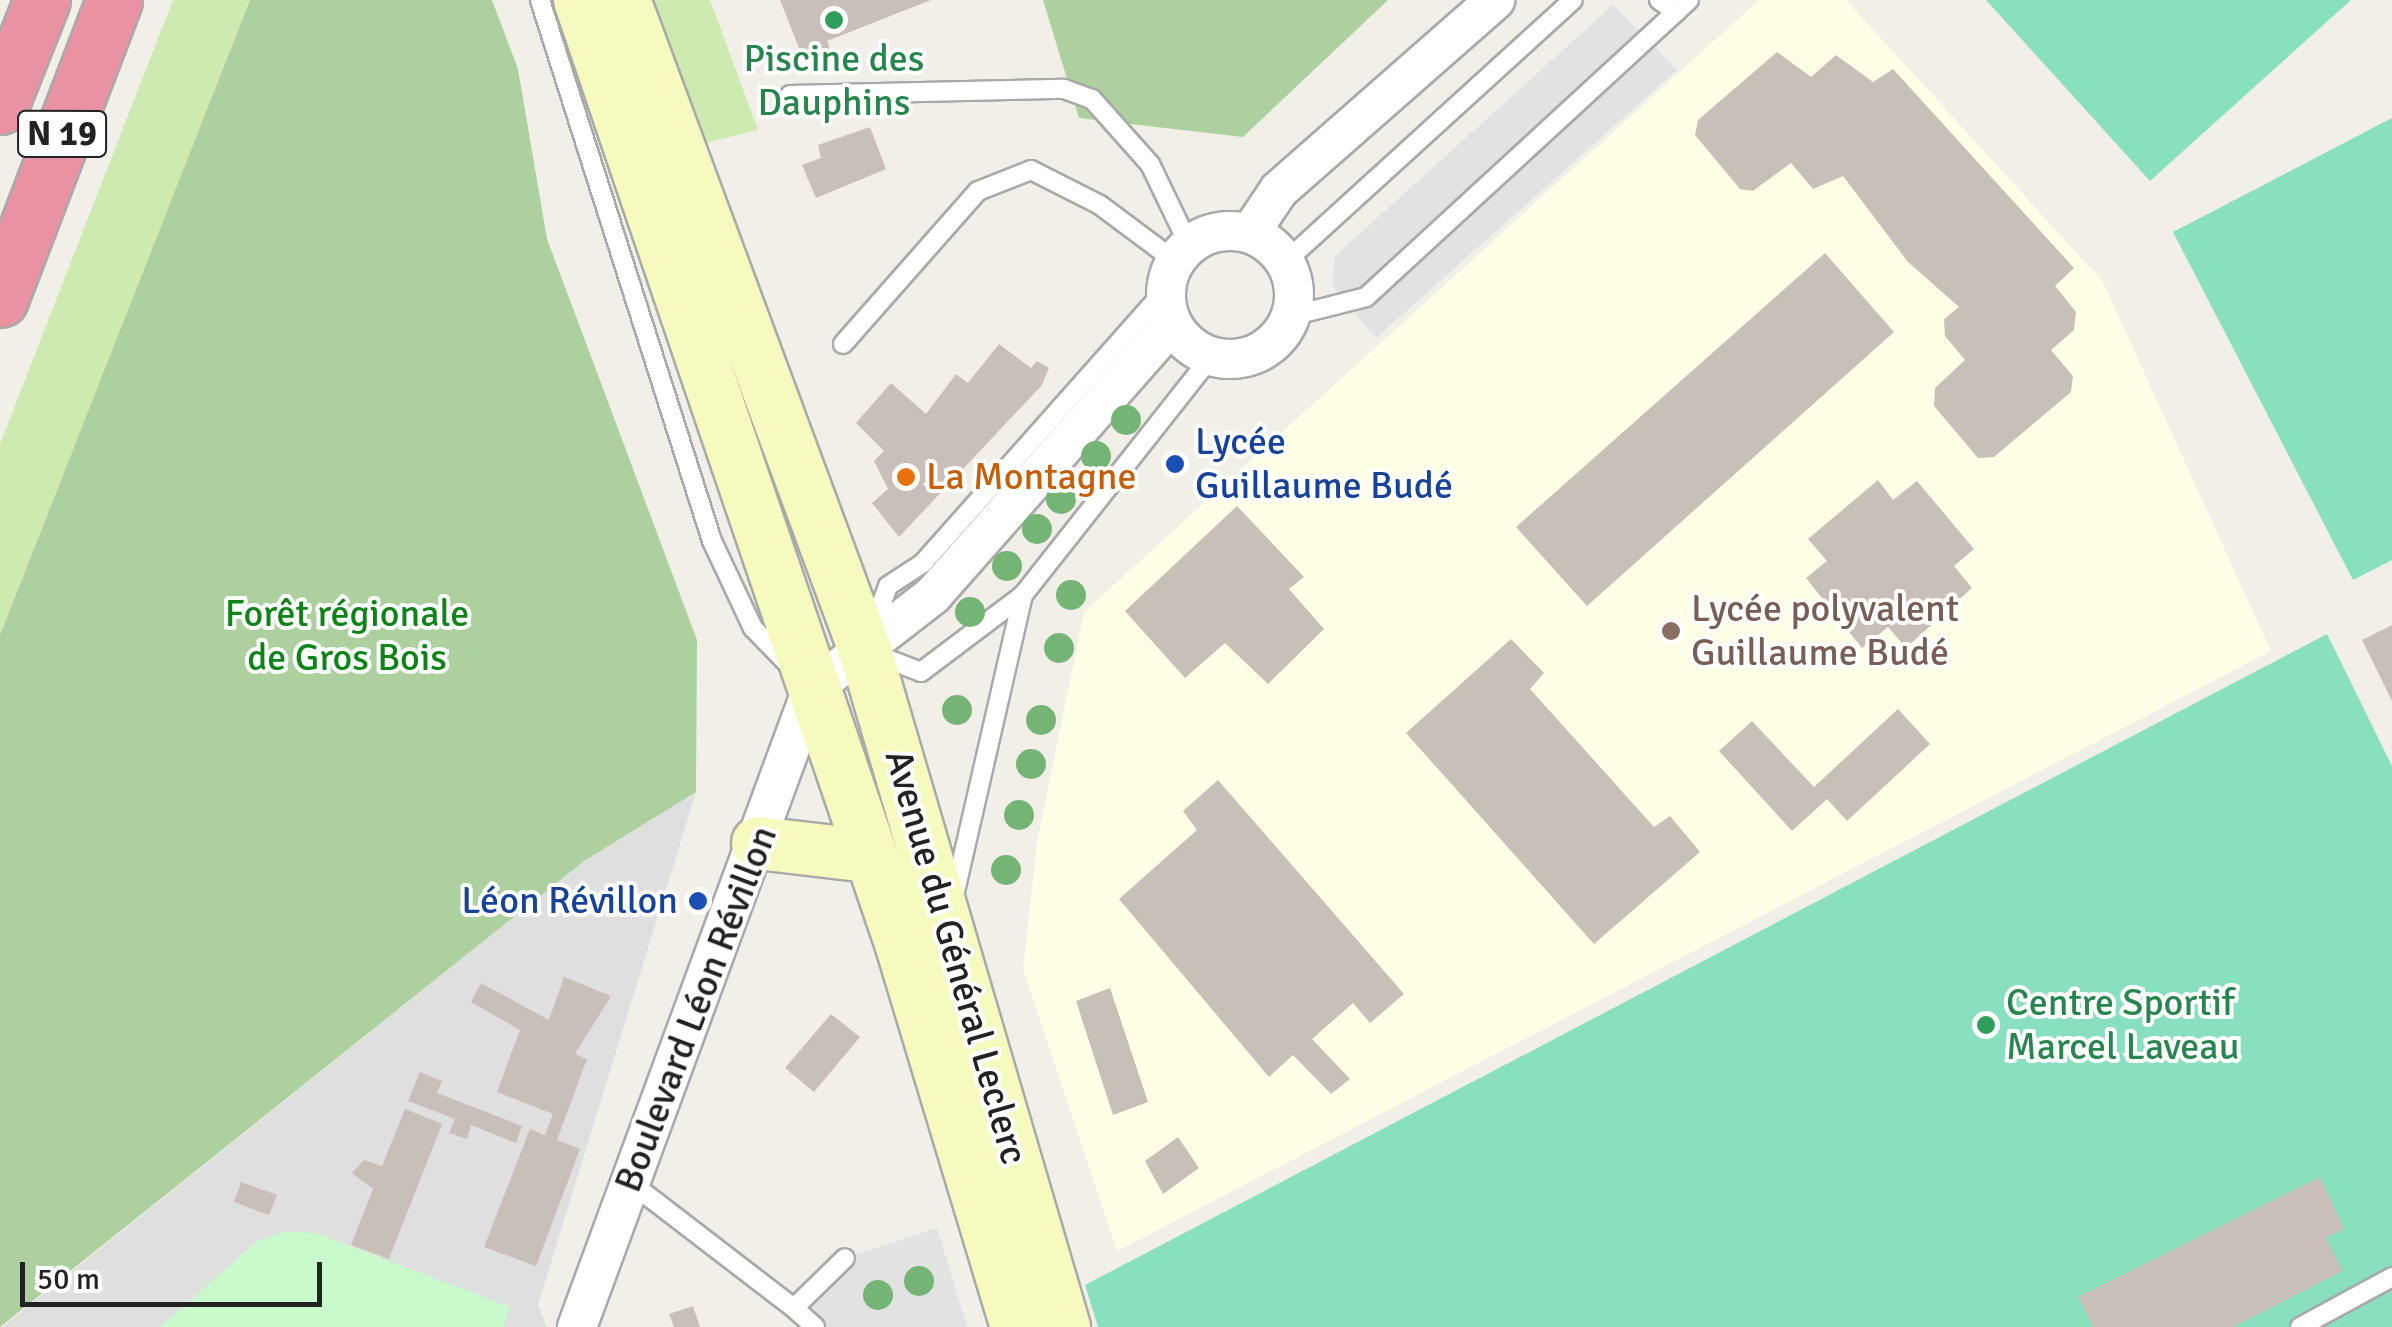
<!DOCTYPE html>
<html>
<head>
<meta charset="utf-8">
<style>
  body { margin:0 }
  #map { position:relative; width:2392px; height:1327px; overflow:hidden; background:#f2efe9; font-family:Signika,sans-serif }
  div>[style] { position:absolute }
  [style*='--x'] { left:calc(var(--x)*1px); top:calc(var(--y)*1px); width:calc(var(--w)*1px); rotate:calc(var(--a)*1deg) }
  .residential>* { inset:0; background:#e0dfdf }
  .education>* { inset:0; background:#ffffe5 }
  .grass>* { inset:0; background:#cdebb0 }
  .forest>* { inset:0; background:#add19e }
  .park>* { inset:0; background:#c8facc }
  .pitch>* { inset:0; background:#88e0be }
  .parking>* { inset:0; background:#e2e2e2 }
  .building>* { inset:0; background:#c7bfb8 }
  .roads { filter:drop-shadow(2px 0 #a9a9a9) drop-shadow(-2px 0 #a9a9a9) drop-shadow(0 2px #a9a9a9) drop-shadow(0 -2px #a9a9a9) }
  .lane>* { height:18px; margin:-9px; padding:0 9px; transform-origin:9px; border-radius:9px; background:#fff }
  .street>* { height:38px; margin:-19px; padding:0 19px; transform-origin:19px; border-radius:19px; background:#fff }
  .street>.ring { margin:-19px; padding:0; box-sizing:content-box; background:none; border:38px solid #fff; border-radius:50% }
  .secondary>* { height:52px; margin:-26px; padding:0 26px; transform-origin:26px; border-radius:26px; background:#f7fabf }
  .highway>* { height:55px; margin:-27.5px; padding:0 27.5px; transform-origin:27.5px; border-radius:27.5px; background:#e892a2 }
  .trees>* { width:30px; height:30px; margin:-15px; border-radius:50%; background:#74b475 }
  .dots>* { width:28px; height:28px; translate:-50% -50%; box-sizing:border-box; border:5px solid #fff; border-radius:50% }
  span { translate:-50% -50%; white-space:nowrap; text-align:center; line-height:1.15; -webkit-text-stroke:8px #fff; paint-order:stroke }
  .shield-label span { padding:2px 8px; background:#fff; border:2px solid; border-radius:8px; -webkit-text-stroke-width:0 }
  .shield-label { font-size:35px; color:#222; font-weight:700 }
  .leisure-label { font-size:38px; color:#27864d }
  .left { translate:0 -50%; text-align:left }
  .transit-label { font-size:38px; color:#164399 }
  .right { translate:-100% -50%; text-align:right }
  .food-label { font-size:38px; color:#c56008 }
  .education-label { font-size:38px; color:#785e54 }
  .park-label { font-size:38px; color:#0c8416 }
  .street-label { font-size:38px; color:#222 }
  .scale { position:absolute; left:20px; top:1262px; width:302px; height:45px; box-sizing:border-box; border:5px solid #222; border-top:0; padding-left:12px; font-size:30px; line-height:35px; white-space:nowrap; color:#222; -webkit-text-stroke:8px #fff; paint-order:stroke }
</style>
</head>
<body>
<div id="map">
  <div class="residential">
    <div style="clip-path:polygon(696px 792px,538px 1305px,547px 1327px,2px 1327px,584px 861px)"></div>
  </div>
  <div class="education">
    <div style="clip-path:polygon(1759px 0,1846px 0,2103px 282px,2271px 651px,1117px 1251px,1023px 969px,1037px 843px,1084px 612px)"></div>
  </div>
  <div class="grass">
    <div style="clip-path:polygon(173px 0,250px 0,0 635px,0 444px)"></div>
    <div style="clip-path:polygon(649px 0,710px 0,758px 130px,705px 143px)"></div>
  </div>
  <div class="forest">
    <div style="clip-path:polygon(250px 0,492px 0,518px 69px,547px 239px,697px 640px,696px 792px,584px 861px,0 1327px,0 635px)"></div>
    <div style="clip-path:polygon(1043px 0,1388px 0,1243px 137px,1079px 118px)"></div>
  </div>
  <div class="park">
    <div style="clip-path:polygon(283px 1232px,316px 1233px,510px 1307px,503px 1327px,160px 1327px,257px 1241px)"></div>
  </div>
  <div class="pitch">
    <div style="clip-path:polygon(1986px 0,2351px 0,2150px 181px)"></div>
    <div style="clip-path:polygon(2392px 118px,2392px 560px,2353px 580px,2173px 232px)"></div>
    <div style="clip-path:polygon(2327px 634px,2392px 766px,2392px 1327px,1098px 1327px,1085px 1285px)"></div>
  </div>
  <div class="parking">
    <div style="clip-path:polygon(1613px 5px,1677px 70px,1376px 338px,1332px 285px,1335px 256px)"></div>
    <div style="clip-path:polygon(937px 1228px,967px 1327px,815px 1327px,794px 1308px,845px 1258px)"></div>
  </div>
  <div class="building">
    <div style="clip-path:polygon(780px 0,931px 0,827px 41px,836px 63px,809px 73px)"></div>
    <div style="clip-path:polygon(1777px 52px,1811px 77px,1836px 55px,1873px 82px,1893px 69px,2074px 268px,2055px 286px,2076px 312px,2074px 330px,2051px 350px,2073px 376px,2071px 392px,1994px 457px,1978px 458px,1934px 406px,1935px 388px,1965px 360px,1945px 336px,1944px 319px,1959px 307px,1908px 262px,1843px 176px,1813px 189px,1791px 163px,1753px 191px,1740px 189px,1695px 135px,1698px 120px)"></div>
    <div style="clip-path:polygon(870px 127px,886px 169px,816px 198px,802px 165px,821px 158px,818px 145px)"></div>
    <div style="clip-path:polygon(1825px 253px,1894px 332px,1587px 606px,1516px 527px)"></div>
    <div style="clip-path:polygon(999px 344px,1031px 368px,1037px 361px,1049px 368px,1042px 385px,899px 537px,872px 503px,888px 489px,874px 461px,884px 451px,856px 423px,891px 383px,926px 414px,956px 374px,968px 383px)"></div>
    <div style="clip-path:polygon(1878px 480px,1893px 500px,1917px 481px,1974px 549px,1954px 566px,1972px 588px,1906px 648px,1888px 627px,1862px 648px,1806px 578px,1827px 561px,1808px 539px)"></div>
    <div style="clip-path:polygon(1237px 506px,1304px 577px,1289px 589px,1324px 629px,1268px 684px,1225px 643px,1185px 678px,1125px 611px)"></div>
    <div style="clip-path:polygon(2392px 625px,2392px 701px,2362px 640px)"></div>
    <div style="clip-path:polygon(1511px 639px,1544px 673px,1530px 689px,1654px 827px,1670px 816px,1700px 852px,1594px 944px,1406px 733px)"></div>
    <div style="clip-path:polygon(1898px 709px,1930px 744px,1847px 821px,1827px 799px,1792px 831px,1719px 751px,1752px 721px,1814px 787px)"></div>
    <div style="clip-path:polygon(1218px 780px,1404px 994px,1370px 1023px,1353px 1003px,1312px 1039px,1350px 1079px,1331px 1094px,1293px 1055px,1269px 1077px,1119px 899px,1197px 830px,1183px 811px)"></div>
    <div style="clip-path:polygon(564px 977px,611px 996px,575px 1054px,587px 1059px,557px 1140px,580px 1149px,536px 1266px,484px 1247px,530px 1129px,545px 1135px,553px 1114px,497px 1092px,520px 1030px,471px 1002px,481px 983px,549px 1020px)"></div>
    <div style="clip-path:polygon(1110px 988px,1148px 1102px,1113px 1115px,1076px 1001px)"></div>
    <div style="clip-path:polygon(831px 1014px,860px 1037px,814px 1092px,785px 1068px)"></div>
    <div style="clip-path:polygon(420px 1072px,442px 1081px,437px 1093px,522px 1126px,516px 1143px,471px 1125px,467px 1139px,449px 1133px,455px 1119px,408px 1101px)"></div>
    <div style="clip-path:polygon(405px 1109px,442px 1124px,389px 1259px,351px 1245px,373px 1189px,352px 1173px,364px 1160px,382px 1166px)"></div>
    <div style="clip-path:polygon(1178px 1137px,1199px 1168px,1163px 1194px,1145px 1161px)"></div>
    <div style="clip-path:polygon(2320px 1177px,2344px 1229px,2326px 1238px,2343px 1271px,2233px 1327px,2093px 1327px,2078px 1297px)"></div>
    <div style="clip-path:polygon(241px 1182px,277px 1195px,269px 1215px,234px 1202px)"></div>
    <div style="clip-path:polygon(693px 1306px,700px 1327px,674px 1327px,669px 1314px)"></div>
  </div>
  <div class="roads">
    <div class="lane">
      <div style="--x:540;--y:0;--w:568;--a:72.36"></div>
      <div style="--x:712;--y:541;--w:96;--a:64.8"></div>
      <div style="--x:753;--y:628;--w:50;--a:45.8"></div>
      <div style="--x:1659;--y:0;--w:21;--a:35"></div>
      <div style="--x:1676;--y:12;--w:18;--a:-43"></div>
      <div style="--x:790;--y:95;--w:274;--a:-1.3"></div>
      <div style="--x:1064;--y:89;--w:30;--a:20"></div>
      <div style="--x:1092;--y:99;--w:87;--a:48.3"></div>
      <div style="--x:1150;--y:164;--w:90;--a:64.3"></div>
      <div style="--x:1285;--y:262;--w:389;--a:-42.3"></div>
      <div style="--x:1291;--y:316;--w:77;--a:-14.2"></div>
      <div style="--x:1366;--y:297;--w:421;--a:-42.6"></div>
      <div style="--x:843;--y:344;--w:204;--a:-48.6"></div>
      <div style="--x:978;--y:191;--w:57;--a:-21.6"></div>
      <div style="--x:1031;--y:170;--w:77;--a:26.9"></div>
      <div style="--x:1100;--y:205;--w:94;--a:36.7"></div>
      <div style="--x:871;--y:633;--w:50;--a:-70.1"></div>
      <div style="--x:888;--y:586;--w:42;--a:-33.3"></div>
      <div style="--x:923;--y:563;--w:368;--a:-48.4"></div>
      <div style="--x:877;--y:655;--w:47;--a:21.1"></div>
      <div style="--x:921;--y:672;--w:128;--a:-37"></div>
      <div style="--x:1023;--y:595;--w:305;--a:-51.7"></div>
      <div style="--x:954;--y:896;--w:309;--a:-77.1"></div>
      <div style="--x:631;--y:1183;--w:205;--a:37.5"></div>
      <div style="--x:815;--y:1327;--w:28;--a:-138"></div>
      <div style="--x:794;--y:1308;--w:71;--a:-44.4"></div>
      <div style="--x:2300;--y:1327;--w:105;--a:-28.5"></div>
    </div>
    <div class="street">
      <div class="ring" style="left:1166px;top:231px;width:90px;height:90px"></div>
      <div style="--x:1250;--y:233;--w:52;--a:-56"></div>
      <div style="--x:1279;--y:190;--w:288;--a:-41.3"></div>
      <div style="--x:577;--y:1327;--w:680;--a:-69.78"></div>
      <div style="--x:812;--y:689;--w:153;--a:-37.8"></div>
      <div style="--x:933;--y:595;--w:361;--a:-48.6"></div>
    </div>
    <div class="secondary">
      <div style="--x:580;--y:0;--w:999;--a:71.2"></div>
      <div style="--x:902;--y:946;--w:398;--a:73.2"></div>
      <div style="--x:624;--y:0;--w:693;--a:69.66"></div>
      <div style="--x:865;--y:650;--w:706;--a:73.62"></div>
      <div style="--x:758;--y:843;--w:112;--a:6.7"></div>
    </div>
    <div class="highway">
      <div style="--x:0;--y:106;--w:114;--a:-68.4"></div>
      <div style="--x:0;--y:299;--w:320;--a:-69.1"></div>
    </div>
  </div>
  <div class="trees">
    <div style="left:1126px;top:420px"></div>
    <div style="left:1096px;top:456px"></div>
    <div style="left:1061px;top:499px"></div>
    <div style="left:1037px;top:529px"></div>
    <div style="left:1007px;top:566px"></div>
    <div style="left:1071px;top:595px"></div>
    <div style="left:970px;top:612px"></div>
    <div style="left:1059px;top:648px"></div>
    <div style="left:957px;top:710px"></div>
    <div style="left:1041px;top:720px"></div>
    <div style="left:1031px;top:764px"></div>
    <div style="left:1019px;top:815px"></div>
    <div style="left:1006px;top:870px"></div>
    <div style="left:919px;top:1281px"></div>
    <div style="left:878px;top:1295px"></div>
  </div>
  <div class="dots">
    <div style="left:834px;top:20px;background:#2e9e5b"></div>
    <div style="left:1175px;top:464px;background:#1a4fb4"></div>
    <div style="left:906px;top:477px;background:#e8710a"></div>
    <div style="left:1671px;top:631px;background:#8d6e63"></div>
    <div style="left:698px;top:901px;background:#1a4fb4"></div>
    <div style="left:1986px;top:1025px;background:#2e9e5b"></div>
  </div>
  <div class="shield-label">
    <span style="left:62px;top:134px">N 19</span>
  </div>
  <div class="leisure-label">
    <span style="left:834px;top:81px">Piscine des<br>Dauphins</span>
    <span class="left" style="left:2006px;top:1025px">Centre Sportif<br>Marcel Laveau</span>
  </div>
  <div class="transit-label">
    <span class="left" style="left:1195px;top:464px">Lycée<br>Guillaume Budé</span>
    <span class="right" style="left:678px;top:901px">Léon Révillon</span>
  </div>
  <div class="food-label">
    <span class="left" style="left:926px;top:477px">La Montagne</span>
  </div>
  <div class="education-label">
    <span class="left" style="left:1691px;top:631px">Lycée polyvalent<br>Guillaume Budé</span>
  </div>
  <div class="park-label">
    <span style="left:347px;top:636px">Forêt régionale<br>de Gros Bois</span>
  </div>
  <div class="street-label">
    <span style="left:956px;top:957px;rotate:74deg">Avenue du Général Leclerc</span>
    <span style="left:696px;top:1009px;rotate:-69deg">Boulevard Léon Révillon</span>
  </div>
  <div class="scale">50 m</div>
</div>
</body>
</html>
